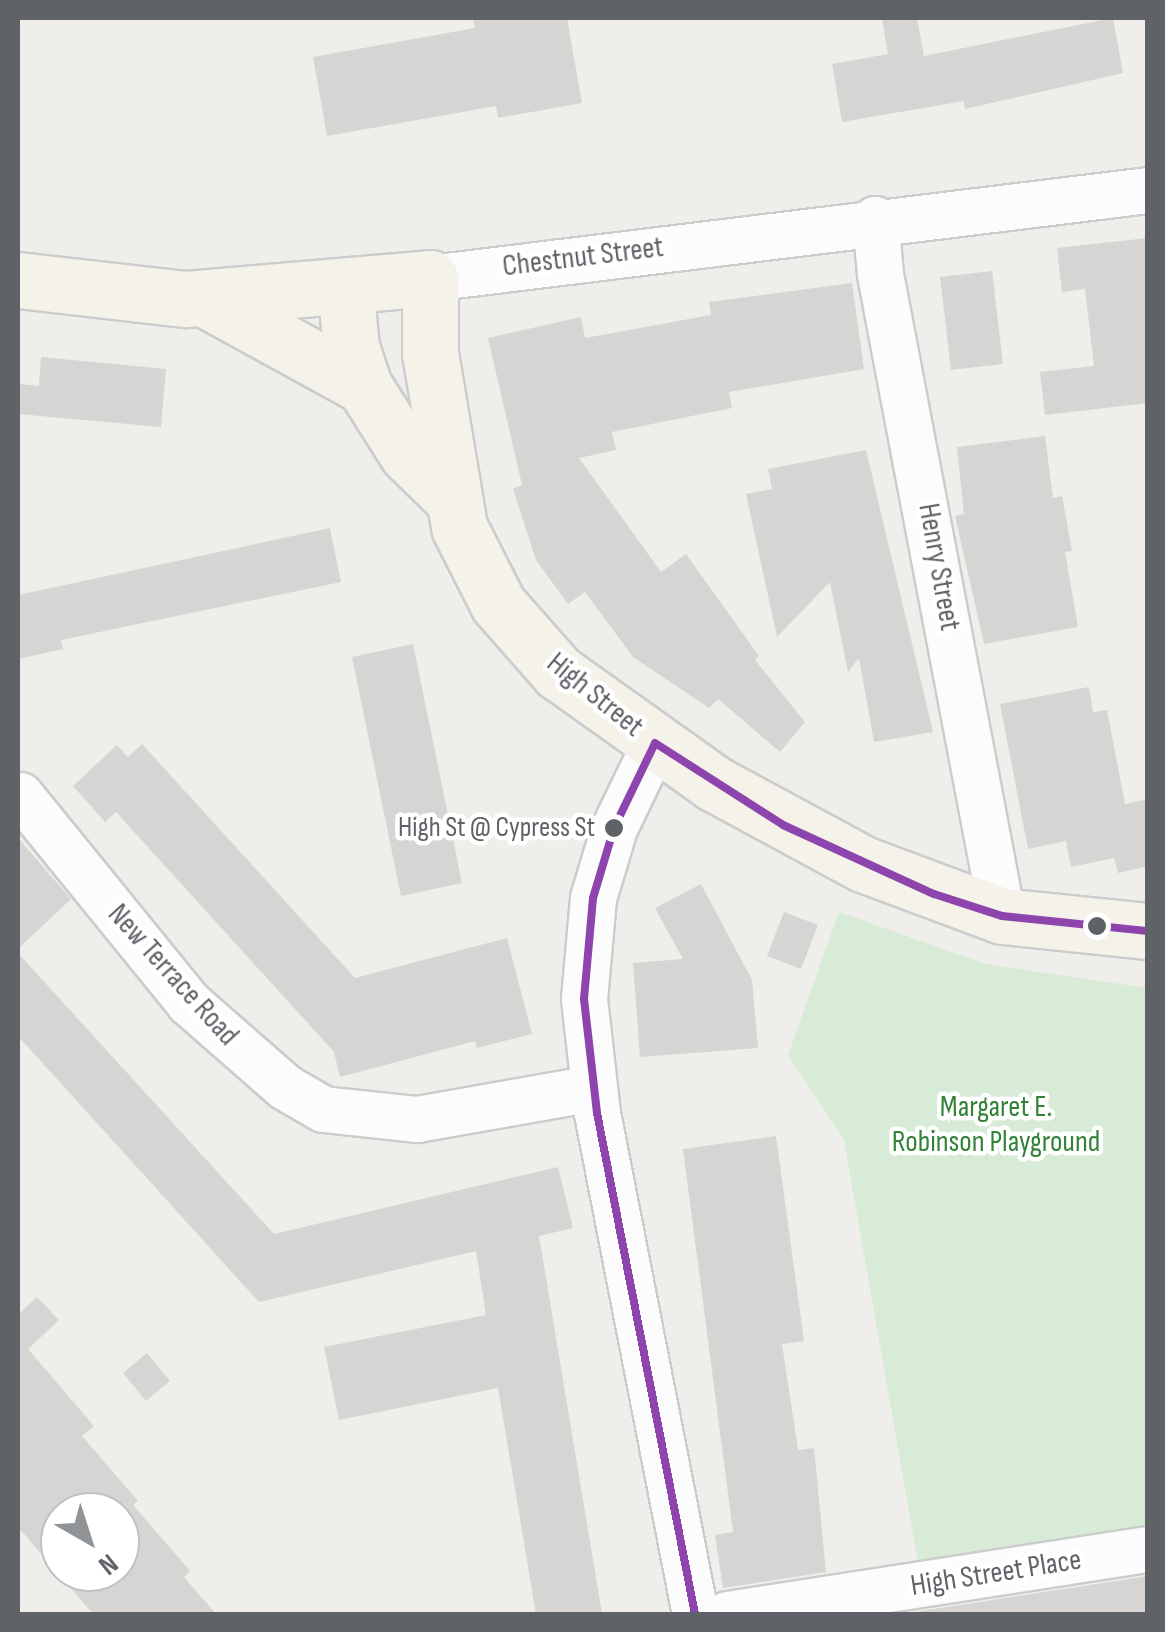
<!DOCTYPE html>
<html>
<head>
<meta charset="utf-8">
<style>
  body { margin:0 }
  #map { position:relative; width:1165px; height:1632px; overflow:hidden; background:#efeeea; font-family:"Sofia Sans Condensed",sans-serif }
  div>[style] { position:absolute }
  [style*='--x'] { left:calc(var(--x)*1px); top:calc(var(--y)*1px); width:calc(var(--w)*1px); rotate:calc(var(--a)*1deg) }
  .green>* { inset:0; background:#d8ebd6 }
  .building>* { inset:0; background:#d6d5d3 }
  .roads { filter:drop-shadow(2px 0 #cbcccc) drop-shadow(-2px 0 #cbcccc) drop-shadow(0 2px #cbcccc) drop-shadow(0 -2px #cbcccc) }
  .minor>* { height:45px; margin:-22.5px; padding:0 22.5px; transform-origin:22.5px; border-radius:22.5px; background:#fdfcfc }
  .major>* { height:55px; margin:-27.5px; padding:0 27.5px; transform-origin:27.5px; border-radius:27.5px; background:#f4f2e9 }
  .bus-1>* { height:8px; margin:-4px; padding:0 4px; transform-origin:4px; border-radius:4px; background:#8e44ad }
  .dots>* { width:28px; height:28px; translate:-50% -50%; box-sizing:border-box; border:5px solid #fff; border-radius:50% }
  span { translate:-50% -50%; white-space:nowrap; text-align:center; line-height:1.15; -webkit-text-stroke:9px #fff; paint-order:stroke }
  .bus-label { font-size:28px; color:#5f6368 }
  .right { translate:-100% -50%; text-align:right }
  .street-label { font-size:30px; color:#5f6368 }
  .park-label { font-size:30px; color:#348238 }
  .frame { position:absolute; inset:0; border:20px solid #5f6368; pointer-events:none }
  .north { position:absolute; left:40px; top:1492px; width:100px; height:100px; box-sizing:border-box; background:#fff; border:2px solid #bfc1c3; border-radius:50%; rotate:141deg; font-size:28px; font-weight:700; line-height:40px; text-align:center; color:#5f6368 }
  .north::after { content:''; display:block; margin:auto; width:35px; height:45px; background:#919496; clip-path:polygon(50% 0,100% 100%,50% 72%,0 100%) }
</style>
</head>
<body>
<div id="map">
  <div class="green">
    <div style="clip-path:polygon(839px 912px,985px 964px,1147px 988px,1147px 1529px,919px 1568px,844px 1140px,788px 1055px)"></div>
  </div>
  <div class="building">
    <div style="clip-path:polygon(473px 18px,567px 18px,582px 103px,498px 118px,496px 106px,327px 136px,313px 57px,475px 28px)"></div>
    <div style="clip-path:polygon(882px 18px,917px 18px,924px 56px,1113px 18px,1123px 73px,965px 109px,964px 101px,842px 122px,832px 64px,888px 54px)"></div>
    <div style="clip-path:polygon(1148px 238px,1148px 403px,1045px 415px,1040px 372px,1094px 366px,1085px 289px,1062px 292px,1057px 248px)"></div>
    <div style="clip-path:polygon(992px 271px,1003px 364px,951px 370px,940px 277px)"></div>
    <div style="clip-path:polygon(852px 283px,864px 369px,729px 392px,732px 408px,612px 432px,616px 450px,579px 458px,661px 572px,686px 554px,759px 656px,755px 660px,805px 722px,780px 752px,718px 699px,709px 708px,633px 657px,585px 592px,568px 604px,536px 560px,513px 489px,522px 485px,488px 338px,581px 317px,585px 338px,711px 315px,709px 302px)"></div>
    <div style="clip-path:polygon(41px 357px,166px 369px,161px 427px,18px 414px,18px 384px,39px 386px)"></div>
    <div style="clip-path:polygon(1045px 436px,1053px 498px,1062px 496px,1072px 551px,1065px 552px,1078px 627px,984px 644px,955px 516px,964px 514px,957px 447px)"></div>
    <div style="clip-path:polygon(866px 450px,933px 732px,874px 742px,859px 658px,848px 672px,830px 582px,777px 637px,746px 494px,772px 489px,768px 469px)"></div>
    <div style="clip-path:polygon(330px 528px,341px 582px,61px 640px,63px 649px,18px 659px,18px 595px)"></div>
    <div style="clip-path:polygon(413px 644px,462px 883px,401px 896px,352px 657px)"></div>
    <div style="clip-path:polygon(1089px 687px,1093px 712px,1107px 710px,1125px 804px,1148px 799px,1148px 866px,1118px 873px,1114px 858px,1071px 867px,1066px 841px,1028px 849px,1000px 704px)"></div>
    <div style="clip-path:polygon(142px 744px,355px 978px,507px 938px,532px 1034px,477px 1048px,475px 1041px,340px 1077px,334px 1052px,116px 812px,105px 822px,73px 786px,117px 745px,128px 757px)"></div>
    <div style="clip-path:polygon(18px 838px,71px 899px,18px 949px)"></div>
    <div style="clip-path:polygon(701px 884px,752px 980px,758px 1048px,640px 1057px,633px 963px,683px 959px,655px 908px)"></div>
    <div style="clip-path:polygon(784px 912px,818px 925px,801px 969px,767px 956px)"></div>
    <div style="clip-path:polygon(18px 953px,274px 1234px,558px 1167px,573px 1228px,539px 1236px,602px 1614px,536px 1614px,498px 1388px,339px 1420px,324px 1347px,486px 1315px,476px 1251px,259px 1302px,18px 1036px)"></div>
    <div style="clip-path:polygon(776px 1136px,804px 1341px,782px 1344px,798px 1450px,814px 1448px,826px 1572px,723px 1588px,715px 1535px,733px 1532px,683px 1149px)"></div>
    <div style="clip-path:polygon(evenodd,37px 1297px,59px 1320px,28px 1349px,94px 1426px,82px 1436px,138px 1501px,133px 1505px,190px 1571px,184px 1577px,216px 1614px,93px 1614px,18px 1527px,18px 1315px,37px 1297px,60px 1512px,120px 1512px,120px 1572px,60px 1572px,60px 1512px)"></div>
    <div style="clip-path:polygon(147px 1353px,170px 1381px,146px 1401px,123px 1373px)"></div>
    <div style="clip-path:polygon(1148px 1576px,1148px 1614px,909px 1614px,908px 1613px)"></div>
  </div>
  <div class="roads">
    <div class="minor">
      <div style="--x:875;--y:219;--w:55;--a:84.8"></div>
      <div style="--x:880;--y:274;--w:653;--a:79.24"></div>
      <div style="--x:430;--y:278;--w:723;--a:-6.99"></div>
      <div style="--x:655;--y:743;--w:94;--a:115.8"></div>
      <div style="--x:614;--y:828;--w:73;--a:106.7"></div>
      <div style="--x:593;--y:898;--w:101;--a:95.1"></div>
      <div style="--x:584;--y:999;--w:115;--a:83.5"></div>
      <div style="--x:597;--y:1113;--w:510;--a:78.93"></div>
      <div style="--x:20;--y:795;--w:267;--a:50.9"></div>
      <div style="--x:188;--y:1002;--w:129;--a:41.2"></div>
      <div style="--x:285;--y:1087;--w:44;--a:30.1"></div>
      <div style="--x:323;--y:1109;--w:95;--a:6.1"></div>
      <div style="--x:417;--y:1119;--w:179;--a:-10"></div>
      <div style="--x:727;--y:1614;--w:426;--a:-8.8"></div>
    </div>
    <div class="major">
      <div style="--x:18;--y:280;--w:169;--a:6.5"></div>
      <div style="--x:186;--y:299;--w:245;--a:-4.9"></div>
      <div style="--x:430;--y:278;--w:75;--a:90"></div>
      <div style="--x:430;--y:353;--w:176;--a:80.5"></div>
      <div style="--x:459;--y:527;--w:86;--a:63.1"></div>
      <div style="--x:498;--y:604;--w:91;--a:48.6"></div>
      <div style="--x:558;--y:672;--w:193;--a:35.5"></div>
      <div style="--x:715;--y:784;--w:168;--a:28.4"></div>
      <div style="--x:863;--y:864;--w:148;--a:20.5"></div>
      <div style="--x:1002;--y:916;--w:147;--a:5.9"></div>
      <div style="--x:345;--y:286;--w:61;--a:84.4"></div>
      <div style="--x:351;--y:347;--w:41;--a:71.6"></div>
      <div style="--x:364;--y:386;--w:80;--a:57.7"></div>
      <div style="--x:407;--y:454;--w:62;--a:44.3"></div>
      <div style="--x:203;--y:298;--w:183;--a:28.7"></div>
    </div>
  </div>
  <div class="bus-1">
    <div style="--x:695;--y:1614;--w:510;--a:-101.07"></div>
    <div style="--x:597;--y:1113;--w:115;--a:-96.5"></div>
    <div style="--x:584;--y:999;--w:101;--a:-84.9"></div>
    <div style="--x:593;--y:898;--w:73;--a:-73.3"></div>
    <div style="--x:614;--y:828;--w:94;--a:-64.2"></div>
    <div style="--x:655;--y:743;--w:152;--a:32.6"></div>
    <div style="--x:783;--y:825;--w:166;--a:24.6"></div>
    <div style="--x:934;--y:894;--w:71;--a:17.9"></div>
    <div style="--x:1002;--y:916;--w:147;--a:5.9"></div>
  </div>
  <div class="dots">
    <div style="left:614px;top:828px;background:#5f6368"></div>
    <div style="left:1097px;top:926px;background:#5f6368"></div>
  </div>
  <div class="bus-label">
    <span class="right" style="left:595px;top:828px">High St @ Cypress St</span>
  </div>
  <div class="street-label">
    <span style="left:583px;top:257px;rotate:-7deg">Chestnut Street</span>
    <span style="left:939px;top:567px;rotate:80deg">Henry Street</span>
    <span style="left:595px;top:695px;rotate:39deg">High Street</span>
    <span style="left:173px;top:975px;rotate:48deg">New Terrace Road</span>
    <span style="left:996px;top:1573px;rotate:-9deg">High Street Place</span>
  </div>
  <div class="park-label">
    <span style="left:996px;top:1124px">Margaret E.<br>Robinson Playground</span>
  </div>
  <div class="frame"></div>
  <div class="north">N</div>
</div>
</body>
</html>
